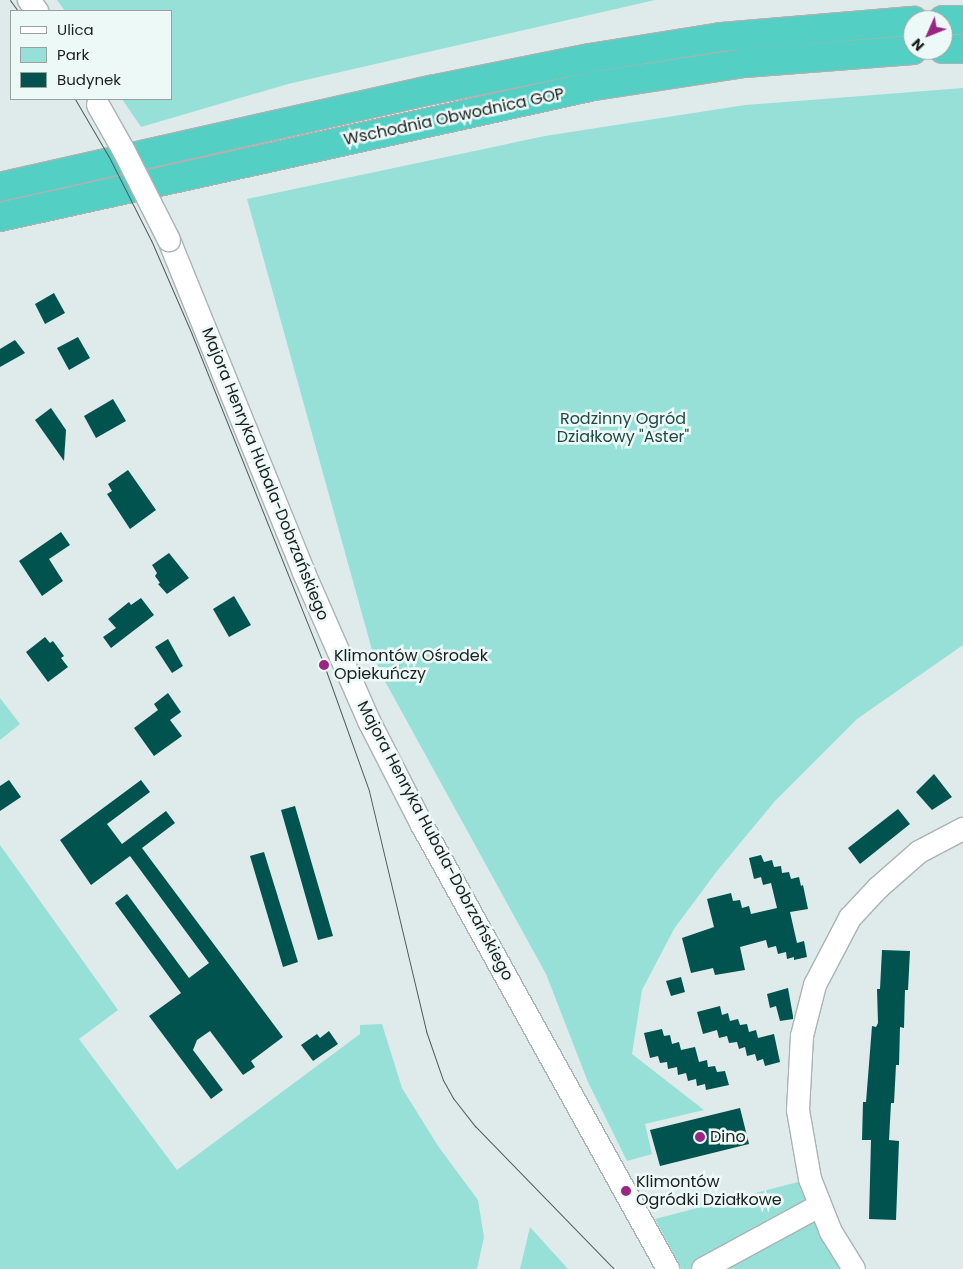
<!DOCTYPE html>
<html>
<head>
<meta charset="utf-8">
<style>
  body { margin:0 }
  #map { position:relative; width:963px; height:1269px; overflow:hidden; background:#deebea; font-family:Poppins,sans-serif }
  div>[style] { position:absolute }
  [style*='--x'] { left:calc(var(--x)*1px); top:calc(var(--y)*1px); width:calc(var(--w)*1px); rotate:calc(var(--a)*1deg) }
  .green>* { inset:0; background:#97e0d8 }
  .building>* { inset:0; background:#00534e }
  .roads { filter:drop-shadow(1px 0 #a8b4b2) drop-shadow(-1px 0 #a8b4b2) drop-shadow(0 1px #a8b4b2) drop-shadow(0 -1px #a8b4b2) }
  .minor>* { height:22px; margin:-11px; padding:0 11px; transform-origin:11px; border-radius:11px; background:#fff }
  .highway>* { height:28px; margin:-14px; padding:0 14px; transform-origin:14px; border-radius:14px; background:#53cfc4 }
  .tram>* { height:1px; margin:-0.5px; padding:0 0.5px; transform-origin:0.5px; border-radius:0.5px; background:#535a5a }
  .bridges { filter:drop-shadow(1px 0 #a8b4b2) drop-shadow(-1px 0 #a8b4b2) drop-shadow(0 1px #a8b4b2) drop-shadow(0 -1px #a8b4b2) }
  .minor-bridge>* { height:22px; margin:-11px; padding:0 11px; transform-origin:11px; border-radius:11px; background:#fff }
  .dots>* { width:14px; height:14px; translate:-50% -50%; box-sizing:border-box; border:2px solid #ecf9f7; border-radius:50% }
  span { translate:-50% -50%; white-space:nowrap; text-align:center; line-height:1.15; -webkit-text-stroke:5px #ecf9f7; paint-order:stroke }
  .street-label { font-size:16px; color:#1a1e1e }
  .park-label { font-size:16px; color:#204945 }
  .poi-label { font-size:16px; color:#1a1e1e }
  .left { translate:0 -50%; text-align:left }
  .legend { position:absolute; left:10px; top:10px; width:162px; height:90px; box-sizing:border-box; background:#ecf9f7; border:1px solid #98a1a0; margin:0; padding:6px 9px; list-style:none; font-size:15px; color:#1a1e1e }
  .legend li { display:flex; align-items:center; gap:10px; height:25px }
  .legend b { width:25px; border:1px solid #98a1a0 }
  .north { position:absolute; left:903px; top:10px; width:50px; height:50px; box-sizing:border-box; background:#ecf9f7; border:1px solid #98a1a0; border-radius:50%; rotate:226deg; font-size:14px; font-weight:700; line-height:20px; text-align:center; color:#1a1e1e }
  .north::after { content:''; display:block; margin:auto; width:18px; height:22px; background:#9a2682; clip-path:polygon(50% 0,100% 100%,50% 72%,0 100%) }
</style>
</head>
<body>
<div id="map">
  <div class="green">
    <div style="clip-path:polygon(57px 0,655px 0,288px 84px,141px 127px,122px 99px,171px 99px,171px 11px,65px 11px)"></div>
    <div style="clip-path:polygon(963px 88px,963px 645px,857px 719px,775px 801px,717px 871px,674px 929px,642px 990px,632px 1054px,704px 1110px,645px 1124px,652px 1154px,627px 1161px,588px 1082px,546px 974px,381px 674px,372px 650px,247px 199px,545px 136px,745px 105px)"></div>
    <div style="clip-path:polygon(0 698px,20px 724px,0 740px)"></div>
    <div style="clip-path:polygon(0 845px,118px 1010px,79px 1039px,177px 1170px,360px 1034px,360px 1025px,382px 1024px,402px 1088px,438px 1146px,478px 1200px,484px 1237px,477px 1269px,0 1269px)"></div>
    <div style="clip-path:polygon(798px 1182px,842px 1269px,682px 1269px,655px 1219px)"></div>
    <div style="clip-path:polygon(530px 1227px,568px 1269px,569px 1269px,520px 1269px)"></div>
  </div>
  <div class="building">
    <div style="clip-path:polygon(54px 293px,65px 313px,45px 324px,35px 304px)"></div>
    <div style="clip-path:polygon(78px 337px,90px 358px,69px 370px,57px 348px)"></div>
    <div style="clip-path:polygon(15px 340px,25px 353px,0 367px,0 349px)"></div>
    <div style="clip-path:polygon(113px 399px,126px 421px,96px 438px,84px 416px)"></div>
    <div style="clip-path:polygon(51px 408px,66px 430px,64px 461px,35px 420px)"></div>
    <div style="clip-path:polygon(128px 470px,156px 510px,130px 529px,107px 494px,112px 491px,108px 484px)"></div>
    <div style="clip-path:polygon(61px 532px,70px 545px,49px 559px,63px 581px,42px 596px,19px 561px)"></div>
    <div style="clip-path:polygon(169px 553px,189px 578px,167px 594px,158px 584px,160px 583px,155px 576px,157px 573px,152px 565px)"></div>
    <div style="clip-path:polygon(234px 596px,251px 625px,229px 637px,213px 609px)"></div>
    <div style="clip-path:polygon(141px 598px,154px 615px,111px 648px,103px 637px,116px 628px,108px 619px,129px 602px,131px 605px)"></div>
    <div style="clip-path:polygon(45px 637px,50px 643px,53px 641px,64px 656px,61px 658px,68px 667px,48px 682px,26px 652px)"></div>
    <div style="clip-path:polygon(168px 639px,183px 666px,172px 673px,155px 647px)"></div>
    <div style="clip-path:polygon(168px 693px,181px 712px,170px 720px,182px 736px,154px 756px,134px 728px,158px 710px,154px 704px)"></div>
    <div style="clip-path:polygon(934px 774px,952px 797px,932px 810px,916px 792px)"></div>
    <div style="clip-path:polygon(9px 780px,21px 797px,0 811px,0 786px)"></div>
    <div style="clip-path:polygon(141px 780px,150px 792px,107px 824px,122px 844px,166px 811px,175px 823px,142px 848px,283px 1037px,251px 1061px,255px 1067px,243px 1075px,210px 1031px,197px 1040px,193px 1050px,223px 1090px,211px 1099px,149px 1016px,181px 993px,115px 903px,127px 894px,189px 978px,209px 963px,130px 856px,91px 885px,60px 840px)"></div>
    <div style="clip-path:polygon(295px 806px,333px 936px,318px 940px,281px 810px)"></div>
    <div style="clip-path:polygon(898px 809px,910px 824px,860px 864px,848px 848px)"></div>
    <div style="clip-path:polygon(264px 852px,298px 962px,283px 967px,250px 856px)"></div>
    <div style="clip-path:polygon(761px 855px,764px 862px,772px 860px,774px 867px,781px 866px,782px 873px,789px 872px,791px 879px,799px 877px,801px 886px,803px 885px,808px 909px,790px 912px,797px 943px,804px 941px,807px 957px,794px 960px,794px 957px,787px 959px,786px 952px,778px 954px,776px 946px,768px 948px,766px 940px,740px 947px,745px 970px,715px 975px,713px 968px,691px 973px,682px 938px,714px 927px,707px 899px,731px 893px,733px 901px,740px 900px,742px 908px,749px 906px,751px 914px,777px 908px,771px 883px,763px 885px,761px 877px,754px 879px,749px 858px)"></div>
    <div style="clip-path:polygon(882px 950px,910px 951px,908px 990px,905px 990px,904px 1028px,900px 1027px,899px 1065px,896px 1065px,894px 1103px,891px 1103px,889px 1140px,899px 1141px,896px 1220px,869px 1219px,871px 1140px,862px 1140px,863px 1102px,866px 1102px,872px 1026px,876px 1027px,878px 1023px,877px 989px,880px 989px)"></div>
    <div style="clip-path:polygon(681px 977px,685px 992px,671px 996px,666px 981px)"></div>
    <div style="clip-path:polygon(788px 988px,793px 1016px,793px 1019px,780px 1021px,776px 1006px,770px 1008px,767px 994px)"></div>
    <div style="clip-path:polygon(720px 1006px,722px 1015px,728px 1013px,730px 1021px,738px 1019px,740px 1025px,747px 1024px,749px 1032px,756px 1030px,758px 1038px,774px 1034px,780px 1062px,765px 1066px,763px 1059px,757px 1061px,755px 1054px,747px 1056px,745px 1047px,739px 1049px,737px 1042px,729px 1043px,727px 1036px,719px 1038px,717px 1030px,703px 1034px,697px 1012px)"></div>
    <div style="clip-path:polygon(662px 1029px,664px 1036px,670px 1035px,672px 1044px,679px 1042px,681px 1050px,695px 1047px,699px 1062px,707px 1060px,708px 1067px,715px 1066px,717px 1072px,725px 1071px,729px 1085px,706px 1090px,705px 1084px,697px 1086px,696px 1079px,688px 1081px,686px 1073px,678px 1075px,677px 1067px,668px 1069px,667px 1062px,660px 1063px,658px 1056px,650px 1058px,644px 1033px)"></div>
    <div style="clip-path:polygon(329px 1031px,338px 1044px,313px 1061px,301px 1045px,317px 1034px,320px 1038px)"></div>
    <div style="clip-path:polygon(740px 1108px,749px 1144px,660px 1166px,650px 1130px)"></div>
  </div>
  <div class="roads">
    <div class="minor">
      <div style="--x:29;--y:0;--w:14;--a:54"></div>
      <div style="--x:169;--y:240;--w:359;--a:67.9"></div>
      <div style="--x:304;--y:573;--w:162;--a:66.3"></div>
      <div style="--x:369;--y:721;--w:117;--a:63"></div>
      <div style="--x:422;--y:825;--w:508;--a:61.01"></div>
      <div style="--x:703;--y:1269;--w:132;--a:-28.5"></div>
      <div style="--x:854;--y:1269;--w:44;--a:-121.9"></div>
      <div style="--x:831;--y:1232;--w:57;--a:-111.6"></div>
      <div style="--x:810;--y:1179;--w:70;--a:-99.9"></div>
      <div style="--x:798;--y:1110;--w:74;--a:-86.9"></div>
      <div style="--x:802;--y:1036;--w:53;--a:-75.7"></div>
      <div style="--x:815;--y:985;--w:76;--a:-62.4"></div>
      <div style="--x:850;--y:918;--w:41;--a:-47"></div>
      <div style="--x:878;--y:888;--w:55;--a:-41.3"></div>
      <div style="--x:919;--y:852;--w:50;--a:-27.6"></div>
    </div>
    <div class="highway">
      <div style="--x:943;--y:20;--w:20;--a:0"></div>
      <div style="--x:943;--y:49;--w:20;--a:0"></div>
      <div style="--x:0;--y:187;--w:442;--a:-12.7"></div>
      <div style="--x:431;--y:90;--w:162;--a:-11.4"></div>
      <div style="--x:590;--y:58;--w:133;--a:-9.1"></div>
      <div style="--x:721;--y:37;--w:193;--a:-4.8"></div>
      <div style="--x:0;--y:217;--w:608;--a:-12.44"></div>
      <div style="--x:594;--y:86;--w:152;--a:-8.7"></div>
      <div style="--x:744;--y:63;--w:169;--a:-4.4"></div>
    </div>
  </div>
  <div class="tram">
    <div style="--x:10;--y:0;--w:14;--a:54"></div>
    <div style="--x:75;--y:99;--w:69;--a:59.7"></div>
    <div style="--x:110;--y:159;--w:91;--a:63.2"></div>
    <div style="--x:151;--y:240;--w:100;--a:66.5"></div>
    <div style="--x:191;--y:332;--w:359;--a:68.2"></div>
    <div style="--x:324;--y:665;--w:134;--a:70.3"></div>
    <div style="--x:369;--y:791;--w:247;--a:76.6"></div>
    <div style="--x:426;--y:1031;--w:52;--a:70.9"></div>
    <div style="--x:443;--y:1080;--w:21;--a:61"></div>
    <div style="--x:453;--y:1098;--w:36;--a:52"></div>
    <div style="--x:475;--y:1126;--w:199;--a:45.8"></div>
  </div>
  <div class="bridges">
    <div class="minor-bridge">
      <div style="--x:98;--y:105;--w:53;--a:60.5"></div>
      <div style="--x:124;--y:151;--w:100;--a:63.2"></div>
    </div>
  </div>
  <div class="dots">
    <div style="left:324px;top:665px;background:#9a2682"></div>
    <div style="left:700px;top:1137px;background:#9a2682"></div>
    <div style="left:626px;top:1191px;background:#9a2682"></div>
  </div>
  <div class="street-label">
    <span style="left:454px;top:117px;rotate:-12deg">Wschodnia Obwodnica GOP</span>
    <span style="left:265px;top:474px;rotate:68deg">Majora Henryka Hubala-Dobrzańskiego</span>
    <span style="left:435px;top:841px;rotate:62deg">Majora Henryka Hubala-Dobrzańskiego</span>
  </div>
  <div class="park-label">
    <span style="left:623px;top:428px">Rodzinny Ogród<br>Działkowy "Aster"</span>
  </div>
  <div class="poi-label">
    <span class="left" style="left:334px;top:665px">Klimontów Ośrodek<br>Opiekuńczy</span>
    <span class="left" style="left:710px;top:1137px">Dino</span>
    <span class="left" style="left:636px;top:1191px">Klimontów<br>Ogródki Działkowe</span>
  </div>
  <ul class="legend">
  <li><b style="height:6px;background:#fff"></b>Ulica</li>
  <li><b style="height:14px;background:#97e0d8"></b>Park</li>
  <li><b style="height:14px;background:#00534e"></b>Budynek</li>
  </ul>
  <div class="north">N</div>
</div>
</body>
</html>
